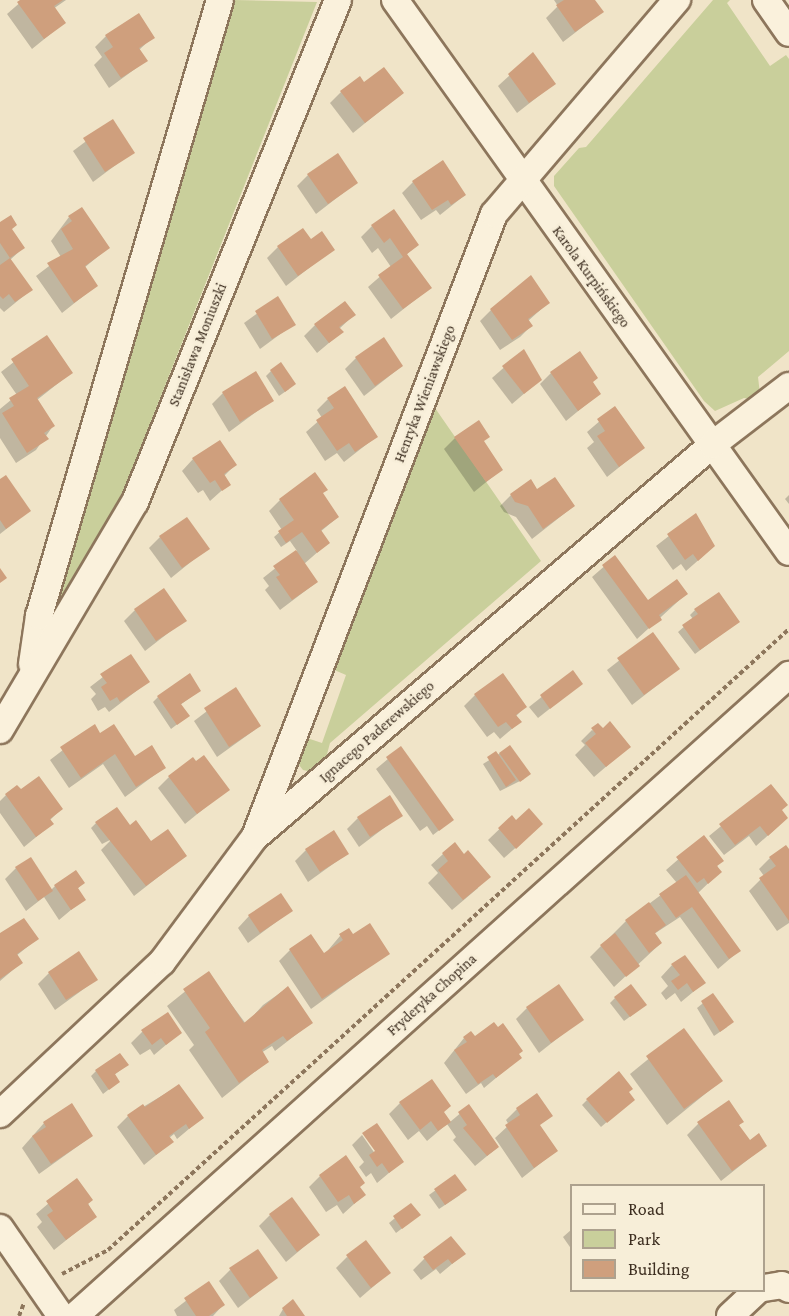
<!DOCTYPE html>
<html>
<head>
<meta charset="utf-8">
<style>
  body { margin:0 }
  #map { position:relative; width:789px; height:1316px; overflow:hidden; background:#f0e4c8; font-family:"Crimson Pro",serif }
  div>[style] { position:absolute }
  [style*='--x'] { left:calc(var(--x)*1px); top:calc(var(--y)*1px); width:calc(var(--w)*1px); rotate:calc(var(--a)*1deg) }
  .green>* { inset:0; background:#c9cf9b }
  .shadow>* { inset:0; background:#0003 }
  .building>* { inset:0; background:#cf9f7d }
  .path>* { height:4px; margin-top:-2px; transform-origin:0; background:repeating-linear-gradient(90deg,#8d765c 0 4.5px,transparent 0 7.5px) }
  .roads { filter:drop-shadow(2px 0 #8d765c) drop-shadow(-2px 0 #8d765c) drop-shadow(0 2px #8d765c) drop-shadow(0 -2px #8d765c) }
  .minor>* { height:26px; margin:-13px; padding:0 13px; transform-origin:13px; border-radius:13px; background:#faf1dc }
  span { translate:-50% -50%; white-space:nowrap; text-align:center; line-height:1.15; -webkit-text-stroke:5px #f7eed8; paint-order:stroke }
  .street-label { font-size:15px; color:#3d2e20 }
  .legend { position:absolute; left:570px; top:1184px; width:195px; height:108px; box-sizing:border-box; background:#f7eed8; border:2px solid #ada18e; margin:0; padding:8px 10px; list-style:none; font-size:18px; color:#3d2e20 }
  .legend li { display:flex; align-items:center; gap:12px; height:30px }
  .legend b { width:30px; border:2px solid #ada18e }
</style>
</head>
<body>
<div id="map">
  <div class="green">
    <div style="clip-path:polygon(234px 0,317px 2px,119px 502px,54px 615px)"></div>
    <div style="clip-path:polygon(713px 0,730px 0,727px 3px,770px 66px,786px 55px,789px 59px,789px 351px,758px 377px,760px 394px,755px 400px,744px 398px,715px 411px,704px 401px,554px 186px,554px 176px,579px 148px,586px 147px)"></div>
    <div style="clip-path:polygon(435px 408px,541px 561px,330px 743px,326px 758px,312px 772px,303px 770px,299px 765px,307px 738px,322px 743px,346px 675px,332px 669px)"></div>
  </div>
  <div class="shadow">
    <div style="clip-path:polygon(23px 0,66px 0,53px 9px,64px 23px,32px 49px,7px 14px)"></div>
    <div style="clip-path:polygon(554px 0,593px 0,602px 12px,563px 42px,546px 18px,558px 6px)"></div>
    <div style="clip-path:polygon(106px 36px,153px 37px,139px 50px,146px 61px,109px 88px,94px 65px,102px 57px,95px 47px)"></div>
    <div style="clip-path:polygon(533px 54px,554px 84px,517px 113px,498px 86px)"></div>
    <div style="clip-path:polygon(364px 84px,402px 93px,353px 133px,330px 103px,341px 92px)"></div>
    <div style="clip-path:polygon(113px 121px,133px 152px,93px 182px,73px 151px)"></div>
    <div style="clip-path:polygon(308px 175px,356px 183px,316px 214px,297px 186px)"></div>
    <div style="clip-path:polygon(413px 182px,465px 195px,440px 215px,436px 210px,421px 220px,402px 193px)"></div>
    <div style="clip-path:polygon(69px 217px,108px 248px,84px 268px,96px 286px,62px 313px,36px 276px,61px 257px,51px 241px)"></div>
    <div style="clip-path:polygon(0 224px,10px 230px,23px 248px,10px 260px,31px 290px,4px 312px,0 308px)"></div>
    <div style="clip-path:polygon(372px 226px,417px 245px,406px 255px,430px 288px,391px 319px,368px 287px,391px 267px,378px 248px,372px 253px,361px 237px)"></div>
    <div style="clip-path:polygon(310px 241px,333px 249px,286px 286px,267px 258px,278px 247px)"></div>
    <div style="clip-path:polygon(278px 298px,294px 324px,260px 349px,244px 323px)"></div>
    <div style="clip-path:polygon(548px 303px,528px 321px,531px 326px,520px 337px,500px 350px,480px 321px,491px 310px)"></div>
    <div style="clip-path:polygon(354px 315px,339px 329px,342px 332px,317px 353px,304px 336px,315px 325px)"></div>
    <div style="clip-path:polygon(46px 337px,71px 373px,37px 400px,53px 426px,36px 450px,16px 463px,0 438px,0 409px,17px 395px,1px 372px)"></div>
    <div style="clip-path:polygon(523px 351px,540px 380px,512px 404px,492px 378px)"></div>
    <div style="clip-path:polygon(356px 358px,402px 366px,364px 396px,345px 369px)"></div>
    <div style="clip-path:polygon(271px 371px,289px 389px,279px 396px,266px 376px)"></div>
    <div style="clip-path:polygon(551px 373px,591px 383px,599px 394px,566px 421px,540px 384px)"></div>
    <div style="clip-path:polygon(223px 393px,272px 400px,229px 432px,212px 404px)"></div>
    <div style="clip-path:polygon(328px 399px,376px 437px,344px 462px,337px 453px,325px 461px,306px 432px,322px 418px,317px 410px)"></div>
    <div style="clip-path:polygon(615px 408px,643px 448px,607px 477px,587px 448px,594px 442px,587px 432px)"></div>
    <div style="clip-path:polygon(455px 438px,501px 470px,474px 492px,444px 449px)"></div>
    <div style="clip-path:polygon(193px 459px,235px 465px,224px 476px,229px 484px,210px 501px,203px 490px,198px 493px,182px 471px)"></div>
    <div style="clip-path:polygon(0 481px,29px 511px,0 534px)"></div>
    <div style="clip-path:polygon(537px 491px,574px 506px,532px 539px,516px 517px,504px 512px,500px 506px,511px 495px)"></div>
    <div style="clip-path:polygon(322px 494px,338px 517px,320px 532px,328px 543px,304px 564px,317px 582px,280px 610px,265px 590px,269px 586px,263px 578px,297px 551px,290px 541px,281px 547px,274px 537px,282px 530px,269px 511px,280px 500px)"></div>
    <div style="clip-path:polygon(789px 495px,789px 504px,785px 499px)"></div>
    <div style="clip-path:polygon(696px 515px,702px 557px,686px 571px,681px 564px,673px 570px,656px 546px)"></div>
    <div style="clip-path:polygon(160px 537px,208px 548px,171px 578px,149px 548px)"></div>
    <div style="clip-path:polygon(615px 557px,648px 602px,686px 594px,637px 639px,592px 577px)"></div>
    <div style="clip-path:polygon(135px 610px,185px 620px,145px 651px,124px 621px)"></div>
    <div style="clip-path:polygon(695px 610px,738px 622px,695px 654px,678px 632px,693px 619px,690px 615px)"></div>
    <div style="clip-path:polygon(653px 634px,678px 669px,632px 705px,607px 670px)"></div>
    <div style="clip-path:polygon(130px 656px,148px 682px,109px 712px,105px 707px,98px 711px,91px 699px,96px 694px,90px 687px)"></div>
    <div style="clip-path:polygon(573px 672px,581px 684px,538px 718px,529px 707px)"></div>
    <div style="clip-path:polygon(236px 689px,260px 726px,217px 757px,194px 721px)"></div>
    <div style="clip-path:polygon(199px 691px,180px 705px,188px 716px,171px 729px,153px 702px,158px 697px)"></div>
    <div style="clip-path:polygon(475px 695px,525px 707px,516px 716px,520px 722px,500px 739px,494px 732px,487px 737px,464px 706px)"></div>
    <div style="clip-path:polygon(94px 726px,100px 735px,134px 758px,164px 768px,125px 797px,103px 764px,69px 788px,50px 760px)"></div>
    <div style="clip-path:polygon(592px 730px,629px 747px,594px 777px,575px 755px,585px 745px,581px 741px)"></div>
    <div style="clip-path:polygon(510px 747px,524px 779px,500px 791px,483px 764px)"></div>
    <div style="clip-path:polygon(401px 748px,452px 820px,433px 835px,427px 826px,420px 831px,376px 769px)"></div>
    <div style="clip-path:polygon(169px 777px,228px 789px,185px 824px,158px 788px)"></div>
    <div style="clip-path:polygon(770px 786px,780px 810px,775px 829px,756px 846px,749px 836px,724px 855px,709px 836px)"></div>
    <div style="clip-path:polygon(21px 792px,61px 809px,49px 821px,52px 824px,24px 847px,0 813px,0 801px,6px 795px)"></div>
    <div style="clip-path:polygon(401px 815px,359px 847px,347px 829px,358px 818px)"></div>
    <div style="clip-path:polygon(511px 818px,530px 835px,504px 858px,488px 840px)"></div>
    <div style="clip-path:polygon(96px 823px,130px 827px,151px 843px,185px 856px,134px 896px,101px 850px,112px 839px,102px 844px,91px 828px)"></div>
    <div style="clip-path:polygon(704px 837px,720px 872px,698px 893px,739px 951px,718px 969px,680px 917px,654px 934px,661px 943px,614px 987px,590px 957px,626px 921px,677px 883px,666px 870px)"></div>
    <div style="clip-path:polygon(454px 844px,478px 888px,452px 910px,428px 883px,438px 873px,431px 865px)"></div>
    <div style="clip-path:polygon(306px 850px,347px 854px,308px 882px,295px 861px)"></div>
    <div style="clip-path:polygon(789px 851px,789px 923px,777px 931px,749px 891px,764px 876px,759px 869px,770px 858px)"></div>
    <div style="clip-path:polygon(16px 868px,51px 890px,55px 886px,83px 883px,77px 889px,84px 899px,59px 920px,44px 897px,26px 911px,5px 879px)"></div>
    <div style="clip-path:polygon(291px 911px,248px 943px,238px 928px,249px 916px)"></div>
    <div style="clip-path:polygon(0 935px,37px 939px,16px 956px,21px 963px,0 981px)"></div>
    <div style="clip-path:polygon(340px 936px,353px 936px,388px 953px,311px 1009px,279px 961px,290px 950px,324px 955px)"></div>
    <div style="clip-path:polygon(672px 965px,704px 983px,681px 1002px,675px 993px,666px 1000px,661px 993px,668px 986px,661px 977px)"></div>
    <div style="clip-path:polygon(49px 973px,96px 980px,55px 1010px,38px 984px)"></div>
    <div style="clip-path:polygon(208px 973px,246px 1024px,263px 1005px,287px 988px,311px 1023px,275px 1051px,272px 1046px,261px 1053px,267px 1062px,222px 1098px,189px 1050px,194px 1045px,167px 1006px)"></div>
    <div style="clip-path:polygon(713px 995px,727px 1027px,714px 1036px,697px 1008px)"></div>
    <div style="clip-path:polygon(615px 998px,639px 1010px,624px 1021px,610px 1003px)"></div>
    <div style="clip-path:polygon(527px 1008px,582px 1019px,539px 1053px,516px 1019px)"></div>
    <div style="clip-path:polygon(684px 1030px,721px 1081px,667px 1125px,630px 1074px)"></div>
    <div style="clip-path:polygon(142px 1032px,180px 1033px,154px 1055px,150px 1049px,140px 1055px,131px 1043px)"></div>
    <div style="clip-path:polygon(464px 1038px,475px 1039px,520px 1058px,484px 1088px,481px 1083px,466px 1094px,444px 1063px)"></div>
    <div style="clip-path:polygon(127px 1065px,114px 1075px,118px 1082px,103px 1094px,91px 1076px,96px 1071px)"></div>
    <div style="clip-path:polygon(178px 1086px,202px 1118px,177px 1139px,174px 1134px,169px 1138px,172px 1142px,144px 1165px,117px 1127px,128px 1116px)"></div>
    <div style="clip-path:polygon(587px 1100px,609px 1120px,601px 1127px,582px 1105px)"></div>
    <div style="clip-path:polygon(400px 1103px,443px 1113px,450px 1122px,469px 1106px,498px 1147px,475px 1166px,453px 1140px,456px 1137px,447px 1124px,427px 1141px,419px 1131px,408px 1140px,389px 1114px)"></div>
    <div style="clip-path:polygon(517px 1109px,539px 1126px,556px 1151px,522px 1178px,495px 1138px,509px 1125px,506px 1120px)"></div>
    <div style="clip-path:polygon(742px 1122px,738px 1126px,750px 1142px,765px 1146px,721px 1181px,687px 1135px,698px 1124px)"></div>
    <div style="clip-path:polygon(44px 1123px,92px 1136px,39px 1174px,22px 1148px)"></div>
    <div style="clip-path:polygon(362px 1135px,378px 1158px,402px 1162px,377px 1183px,371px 1173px,366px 1177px,359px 1167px,364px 1162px,352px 1145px)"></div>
    <div style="clip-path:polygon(320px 1176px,358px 1187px,364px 1195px,343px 1214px,337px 1205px,326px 1212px,309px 1187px)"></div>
    <div style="clip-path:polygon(455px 1176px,460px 1195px,439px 1209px,429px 1195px)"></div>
    <div style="clip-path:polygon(76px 1180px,95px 1217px,54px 1250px,37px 1227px,42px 1222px,36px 1214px)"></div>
    <div style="clip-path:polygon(411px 1205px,413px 1220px,396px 1233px,389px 1223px)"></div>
    <div style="clip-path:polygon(270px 1215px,318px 1235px,286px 1262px,259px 1226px)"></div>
    <div style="clip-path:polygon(572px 1229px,572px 1250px,563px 1237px)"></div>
    <div style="clip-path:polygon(464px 1254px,440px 1274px,436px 1269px,421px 1280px,413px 1270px,424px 1259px)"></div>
    <div style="clip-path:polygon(347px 1257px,389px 1273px,360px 1298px,336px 1268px)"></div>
    <div style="clip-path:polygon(230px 1270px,276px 1278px,238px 1308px,219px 1281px)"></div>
    <div style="clip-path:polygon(209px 1283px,223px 1305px,213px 1316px,177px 1316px,174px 1310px)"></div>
    <div style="clip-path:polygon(283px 1309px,303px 1316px,279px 1316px)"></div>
  </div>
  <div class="building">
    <div style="clip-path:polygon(20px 0,63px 0,54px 6px,66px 23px,44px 39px,17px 2px)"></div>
    <div style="clip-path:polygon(564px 0,595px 0,604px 12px,575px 32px,556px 5px)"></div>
    <div style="clip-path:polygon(139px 13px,155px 38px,139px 48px,148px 61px,121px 78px,104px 53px,113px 47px,105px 35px)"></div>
    <div style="clip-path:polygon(533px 52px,556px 84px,529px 103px,508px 74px)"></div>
    <div style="clip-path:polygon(384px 67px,404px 93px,365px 123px,340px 91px,360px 76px,364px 82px)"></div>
    <div style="clip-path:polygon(113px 119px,135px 153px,105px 172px,83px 138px)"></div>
    <div style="clip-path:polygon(338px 153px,358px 183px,328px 204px,307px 174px)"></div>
    <div style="clip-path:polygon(443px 160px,466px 195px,451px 205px,448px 200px,432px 210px,412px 181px)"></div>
    <div style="clip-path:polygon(82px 207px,110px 248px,85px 266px,98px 286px,74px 303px,47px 263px,73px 249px,61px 229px,72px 221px,68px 216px)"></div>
    <div style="clip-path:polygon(394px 209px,419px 245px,407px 254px,432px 288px,403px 309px,378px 275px,403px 257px,390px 238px,384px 243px,371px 225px)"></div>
    <div style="clip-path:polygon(11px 215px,17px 225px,12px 229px,25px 248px,10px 258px,33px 290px,15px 302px,9px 294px,3px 299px,0 296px,0 265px,10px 258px,0 243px,0 222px)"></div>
    <div style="clip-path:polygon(303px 228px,311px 239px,322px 231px,335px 250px,298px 276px,277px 246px)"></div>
    <div style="clip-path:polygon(531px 275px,550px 303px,528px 319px,533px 326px,512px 340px,490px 309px)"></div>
    <div style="clip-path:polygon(278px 296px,296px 325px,272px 339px,255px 311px)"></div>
    <div style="clip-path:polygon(345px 301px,356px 315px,339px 327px,344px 332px,329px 343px,314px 324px)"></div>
    <div style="clip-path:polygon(47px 335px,73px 373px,37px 398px,55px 426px,44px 433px,49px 439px,27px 453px,2px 413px,14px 406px,9px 398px,29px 386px,11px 359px)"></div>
    <div style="clip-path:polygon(384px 337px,403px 366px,375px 386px,355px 357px)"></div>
    <div style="clip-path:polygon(524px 349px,542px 380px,524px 394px,502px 366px)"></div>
    <div style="clip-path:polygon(580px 351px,598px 378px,593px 382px,601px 394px,578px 411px,550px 372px)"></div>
    <div style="clip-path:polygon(281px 362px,296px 384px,285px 392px,270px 370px)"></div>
    <div style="clip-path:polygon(256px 371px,274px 401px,240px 422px,222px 392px)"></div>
    <div style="clip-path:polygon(345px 386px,378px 437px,355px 452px,349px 443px,337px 451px,316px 420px,334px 408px,327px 398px)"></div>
    <div style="clip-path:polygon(615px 406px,645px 448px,619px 467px,597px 436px,605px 431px,597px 419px)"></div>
    <div style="clip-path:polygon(479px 420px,490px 437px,484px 441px,503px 470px,486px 482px,454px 437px)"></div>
    <div style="clip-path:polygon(220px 440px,237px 465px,224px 474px,231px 485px,222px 491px,215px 480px,210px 483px,192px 458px)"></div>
    <div style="clip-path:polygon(315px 472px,328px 490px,323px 493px,339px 517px,321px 530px,330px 543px,317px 553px,302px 532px,286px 543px,278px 531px,294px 520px,279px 499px)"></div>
    <div style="clip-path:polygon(6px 475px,31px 511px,6px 529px,0 520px,0 479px)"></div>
    <div style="clip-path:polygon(555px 477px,575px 506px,543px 529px,528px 506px,515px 502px,510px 494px,531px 479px,537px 489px)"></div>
    <div style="clip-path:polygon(696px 513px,715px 546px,698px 561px,693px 554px,685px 560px,667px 534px)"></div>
    <div style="clip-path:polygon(187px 517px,210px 549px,182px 568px,159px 536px)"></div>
    <div style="clip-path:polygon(296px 550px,318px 582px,292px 600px,276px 577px,280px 575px,273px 566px)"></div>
    <div style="clip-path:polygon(615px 555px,648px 600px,677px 579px,688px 594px,659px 615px,662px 620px,649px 629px,602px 565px)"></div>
    <div style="clip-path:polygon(0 568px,7px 578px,0 583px)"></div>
    <div style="clip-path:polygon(164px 588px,187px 621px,156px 641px,134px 609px)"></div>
    <div style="clip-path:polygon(719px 592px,740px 622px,700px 650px,682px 625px,698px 614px,694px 609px)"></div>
    <div style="clip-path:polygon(653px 632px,680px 669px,644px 695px,617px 658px)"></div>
    <div style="clip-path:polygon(131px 654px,150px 682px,120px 702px,117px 697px,110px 701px,101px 687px,107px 683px,100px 674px)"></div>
    <div style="clip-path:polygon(573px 670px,583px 684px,550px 709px,540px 695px)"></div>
    <div style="clip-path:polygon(190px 673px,201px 691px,181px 704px,190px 716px,177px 725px,157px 696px)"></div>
    <div style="clip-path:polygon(503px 673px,527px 707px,516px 715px,522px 722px,512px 729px,506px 722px,498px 727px,474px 694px)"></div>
    <div style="clip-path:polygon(236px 687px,261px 726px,229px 747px,204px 708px)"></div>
    <div style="clip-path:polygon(610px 721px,631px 747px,606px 767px,585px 743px,596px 734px,591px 728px,598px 723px,603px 728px)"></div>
    <div style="clip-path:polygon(95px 724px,100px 733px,114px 724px,135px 756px,152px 745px,166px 768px,136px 787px,115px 754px,81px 778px,60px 747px)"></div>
    <div style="clip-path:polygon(510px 745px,531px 774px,520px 782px,499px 753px)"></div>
    <div style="clip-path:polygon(401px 746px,454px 820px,439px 831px,386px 757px)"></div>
    <div style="clip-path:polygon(496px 751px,516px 780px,506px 787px,487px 757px)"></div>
    <div style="clip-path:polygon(204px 755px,230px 790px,197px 814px,168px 776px,193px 757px,196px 761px)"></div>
    <div style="clip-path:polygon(39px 776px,63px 809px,50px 819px,54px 824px,36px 837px,5px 794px,17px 785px,21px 789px)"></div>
    <div style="clip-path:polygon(771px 784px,788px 805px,782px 810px,788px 818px,768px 836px,760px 826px,735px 845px,719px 824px)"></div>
    <div style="clip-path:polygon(390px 795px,403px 816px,370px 837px,357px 817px)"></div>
    <div style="clip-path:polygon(117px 807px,130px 825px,136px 820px,151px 841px,168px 829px,187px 856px,146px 886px,95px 822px)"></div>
    <div style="clip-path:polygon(529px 808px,543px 824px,516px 849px,498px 828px,512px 815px,516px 820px)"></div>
    <div style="clip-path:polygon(334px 830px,349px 854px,320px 872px,305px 849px)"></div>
    <div style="clip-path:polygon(704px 835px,724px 861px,717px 866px,722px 872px,708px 884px,704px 878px,697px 883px,676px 857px)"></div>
    <div style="clip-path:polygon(455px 842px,464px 854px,468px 850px,491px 877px,463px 900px,438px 870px,448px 861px,442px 853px)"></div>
    <div style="clip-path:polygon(786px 845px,789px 849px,789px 921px,759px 878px,776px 866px,769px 857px)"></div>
    <div style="clip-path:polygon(31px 857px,53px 891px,38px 901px,15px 867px)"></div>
    <div style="clip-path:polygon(76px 870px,85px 883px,78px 888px,86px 900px,71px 910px,54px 885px)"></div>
    <div style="clip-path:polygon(686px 875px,741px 951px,729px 959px,692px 907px,676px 918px,659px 894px)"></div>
    <div style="clip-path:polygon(281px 893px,293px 911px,260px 933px,248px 915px)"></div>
    <div style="clip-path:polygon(649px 902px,666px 925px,655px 933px,662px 943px,649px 953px,625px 920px)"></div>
    <div style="clip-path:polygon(24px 918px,39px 939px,17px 954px,23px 963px,0 979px,0 933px)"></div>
    <div style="clip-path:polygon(370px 923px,390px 954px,322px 999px,289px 949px,311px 934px,324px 953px,343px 940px,339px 934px,349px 928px,353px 934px)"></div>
    <div style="clip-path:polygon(615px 933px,640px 966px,626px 977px,600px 945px)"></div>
    <div style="clip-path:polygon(79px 951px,98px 980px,66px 1000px,48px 972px)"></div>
    <div style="clip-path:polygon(685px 955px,706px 983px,693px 992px,687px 983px,678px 990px,671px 981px,680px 975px,671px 964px)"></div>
    <div style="clip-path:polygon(209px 971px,244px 1023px,288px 986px,313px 1023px,287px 1041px,283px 1036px,262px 1050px,269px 1062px,239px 1083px,205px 1032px,210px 1028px,183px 989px)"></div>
    <div style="clip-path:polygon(559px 984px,584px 1020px,551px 1043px,526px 1007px)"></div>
    <div style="clip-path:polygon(631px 984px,647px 1005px,630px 1017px,614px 997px)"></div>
    <div style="clip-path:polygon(713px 993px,734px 1022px,720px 1032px,701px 1001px)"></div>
    <div style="clip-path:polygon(168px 1012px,182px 1033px,166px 1045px,161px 1038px,152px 1045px,141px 1030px)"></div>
    <div style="clip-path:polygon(494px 1022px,498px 1027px,503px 1023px,523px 1051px,519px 1054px,522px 1058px,496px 1078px,493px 1074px,478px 1084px,454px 1050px,467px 1042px,463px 1037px,471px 1031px,475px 1036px)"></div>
    <div style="clip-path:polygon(684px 1028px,723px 1081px,684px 1109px,646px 1056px)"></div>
    <div style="clip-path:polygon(120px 1053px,129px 1065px,115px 1074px,120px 1082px,109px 1090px,95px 1070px)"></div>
    <div style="clip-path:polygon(619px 1071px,633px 1089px,629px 1092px,635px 1100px,607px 1123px,586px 1099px)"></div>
    <div style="clip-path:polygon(432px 1079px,451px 1106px,444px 1112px,451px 1122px,438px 1131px,431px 1121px,420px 1130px,399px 1102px)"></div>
    <div style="clip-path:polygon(179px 1084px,204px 1118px,189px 1129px,186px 1124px,169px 1136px,174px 1142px,156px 1155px,127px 1115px,143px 1104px,145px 1107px)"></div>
    <div style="clip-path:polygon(537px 1093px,553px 1116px,540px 1125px,558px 1151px,534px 1168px,505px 1125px,520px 1115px,516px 1108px)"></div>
    <div style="clip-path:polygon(729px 1100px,744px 1122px,739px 1125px,750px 1140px,759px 1133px,767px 1146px,732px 1171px,697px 1122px)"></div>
    <div style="clip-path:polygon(72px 1103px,93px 1136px,51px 1164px,32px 1136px,46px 1127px,43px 1122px)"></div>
    <div style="clip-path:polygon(469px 1104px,499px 1147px,487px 1156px,463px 1128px,467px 1125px,458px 1112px)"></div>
    <div style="clip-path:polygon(377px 1123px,404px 1162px,389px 1173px,382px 1163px,377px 1167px,369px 1155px,375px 1151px,362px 1133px)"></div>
    <div style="clip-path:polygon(346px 1155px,365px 1183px,360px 1187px,366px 1195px,354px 1204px,349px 1195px,338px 1202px,319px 1175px)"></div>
    <div style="clip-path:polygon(455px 1174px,467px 1190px,445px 1205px,434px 1189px)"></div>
    <div style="clip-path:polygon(77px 1178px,93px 1200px,88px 1204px,97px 1217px,66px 1240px,47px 1215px,53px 1211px,46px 1201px)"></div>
    <div style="clip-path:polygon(292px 1197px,320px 1235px,297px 1252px,269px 1214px)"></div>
    <div style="clip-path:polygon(411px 1203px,421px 1215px,402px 1229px,393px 1216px)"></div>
    <div style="clip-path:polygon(451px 1236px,466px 1254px,452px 1264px,448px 1259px,433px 1270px,423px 1257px)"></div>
    <div style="clip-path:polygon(366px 1240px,391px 1273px,371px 1288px,346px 1255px)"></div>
    <div style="clip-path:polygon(258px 1249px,278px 1278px,250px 1298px,229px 1268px)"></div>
    <div style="clip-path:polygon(209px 1281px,225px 1305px,209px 1316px,196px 1316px,184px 1298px)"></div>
    <div style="clip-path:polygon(293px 1299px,305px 1316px,287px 1316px,282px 1308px)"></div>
  </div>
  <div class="path">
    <div style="--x:62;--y:1274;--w:52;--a:-27.6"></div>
    <div style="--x:108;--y:1250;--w:922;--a:-42.36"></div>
    <div style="--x:19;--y:1316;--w:14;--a:-69"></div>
  </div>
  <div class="roads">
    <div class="minor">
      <div style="--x:395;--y:0;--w:678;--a:54.48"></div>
      <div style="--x:766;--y:0;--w:40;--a:55.1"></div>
      <div style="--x:32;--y:664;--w:49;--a:-81.7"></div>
      <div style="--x:39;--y:616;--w:642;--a:-73.63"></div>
      <div style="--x:0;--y:730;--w:265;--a:-59.4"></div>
      <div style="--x:135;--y:502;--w:541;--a:-67.98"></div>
      <div style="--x:256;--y:834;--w:664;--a:-69"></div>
      <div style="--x:494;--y:214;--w:282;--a:-49.5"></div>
      <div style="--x:0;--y:1114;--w:222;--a:-43.2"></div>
      <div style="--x:162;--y:962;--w:156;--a:-53.4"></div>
      <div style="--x:255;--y:837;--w:602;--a:-40.62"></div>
      <div style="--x:712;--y:445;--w:97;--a:-37.5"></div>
      <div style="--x:0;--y:1228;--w:107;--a:55.3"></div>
      <div style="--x:764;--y:1288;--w:18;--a:-9"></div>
      <div style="--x:782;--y:1285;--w:8;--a:30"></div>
      <div style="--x:75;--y:1316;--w:960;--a:-41.92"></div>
      <div style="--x:730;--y:1316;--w:38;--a:-43"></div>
    </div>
  </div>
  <div class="street-label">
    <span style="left:591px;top:277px;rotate:54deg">Karola Kurpińskiego</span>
    <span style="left:198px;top:345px;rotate:-68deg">Stanisława Moniuszki</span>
    <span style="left:425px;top:394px;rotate:-69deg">Henryka Wieniawskiego</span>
    <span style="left:377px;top:732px;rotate:-41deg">Ignacego Paderewskiego</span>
    <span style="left:432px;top:995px;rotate:-42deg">Fryderyka Chopina</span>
  </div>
  <ul class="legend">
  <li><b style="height:8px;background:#faf1dc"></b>Road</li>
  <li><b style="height:16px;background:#c9cf9b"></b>Park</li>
  <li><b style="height:16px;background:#cf9f7d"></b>Building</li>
  </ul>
</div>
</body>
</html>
